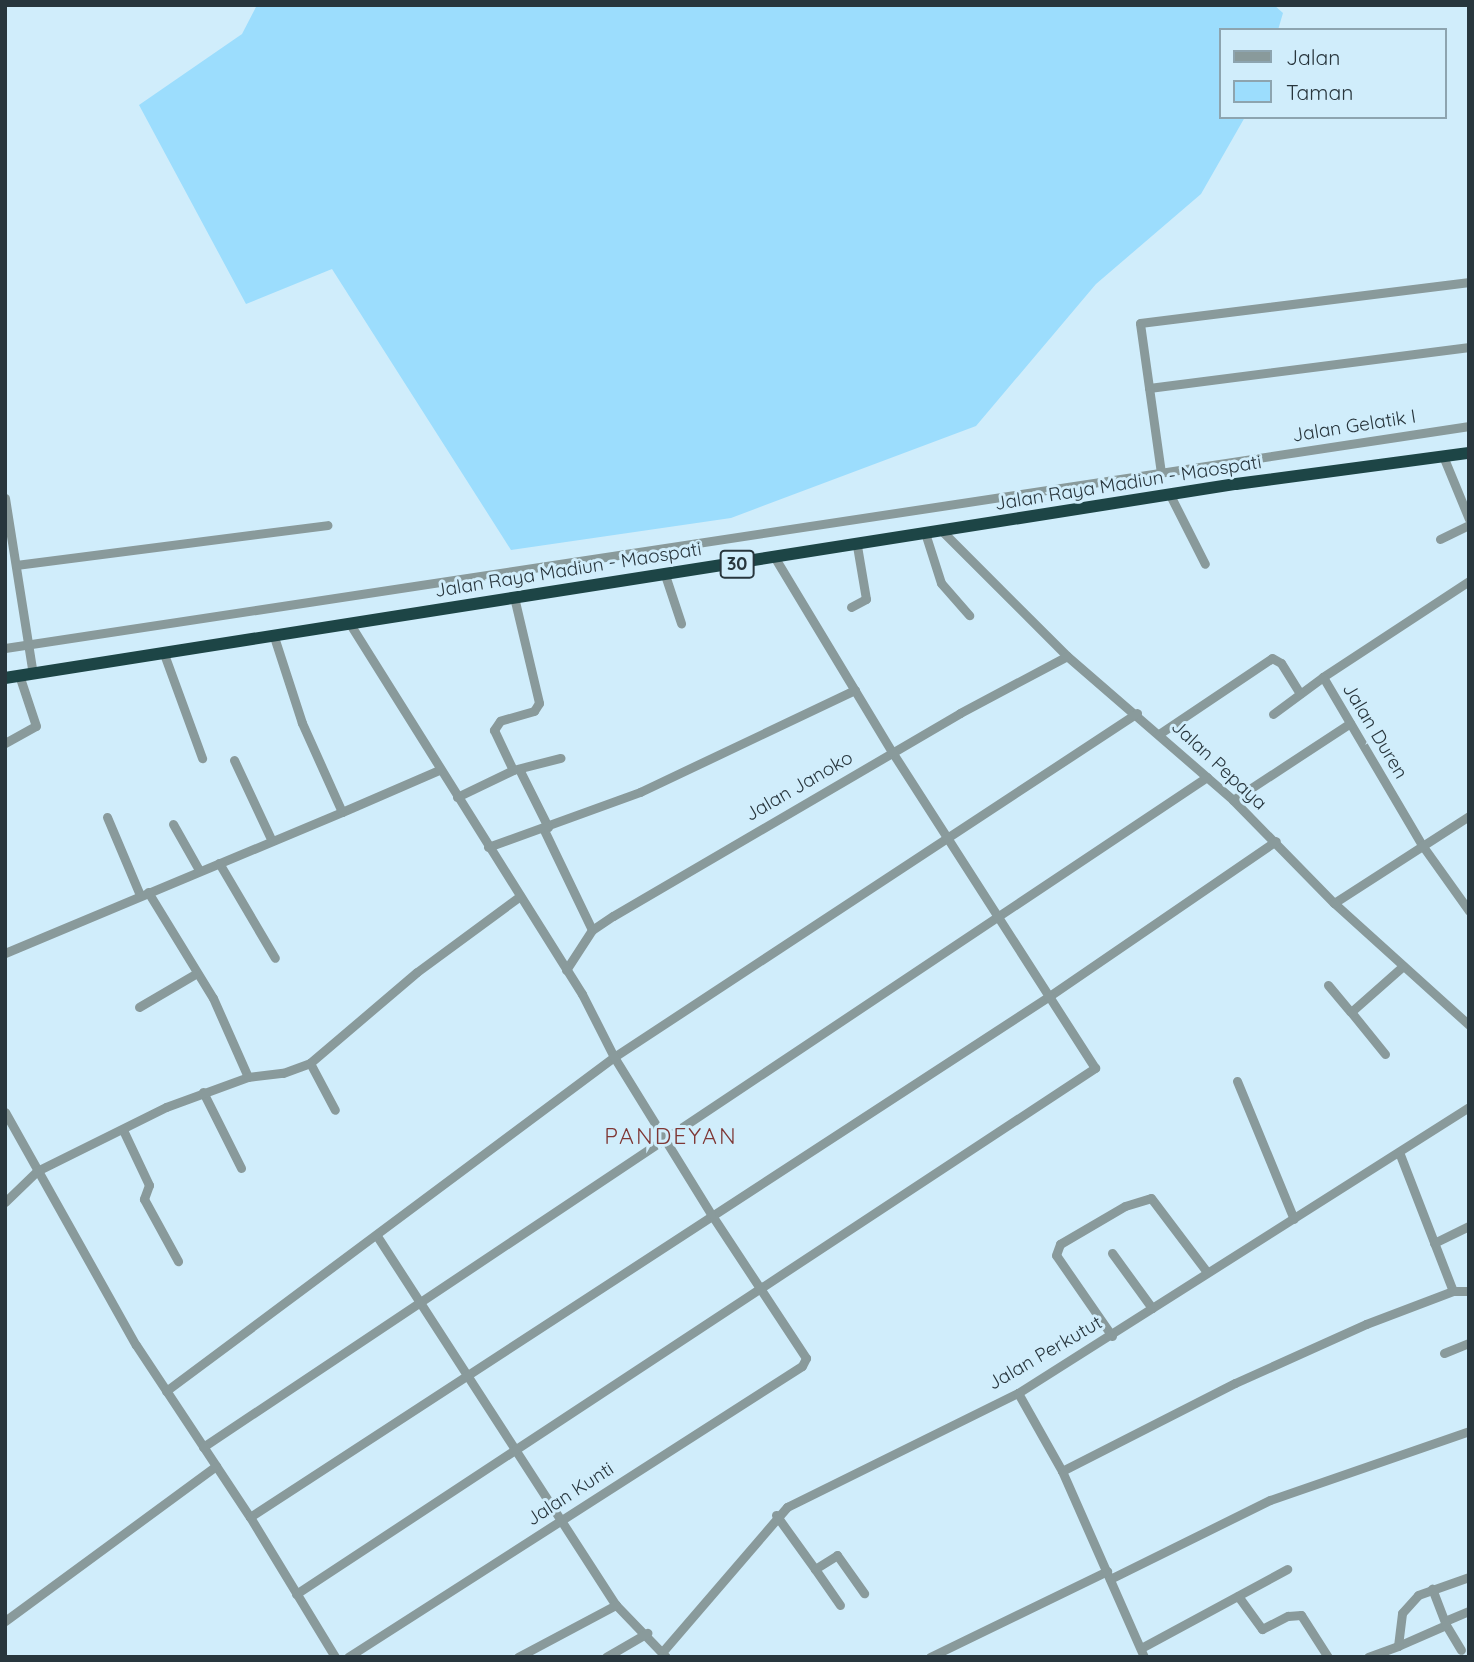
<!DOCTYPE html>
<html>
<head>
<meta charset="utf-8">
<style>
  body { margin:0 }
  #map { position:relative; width:1474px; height:1662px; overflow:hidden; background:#d0edfb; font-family:Quicksand,sans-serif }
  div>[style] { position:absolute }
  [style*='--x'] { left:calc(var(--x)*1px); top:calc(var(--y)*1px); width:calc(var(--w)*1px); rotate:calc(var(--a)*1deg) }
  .green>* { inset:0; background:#9cddfd }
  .minor>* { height:9px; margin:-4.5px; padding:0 4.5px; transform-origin:4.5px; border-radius:4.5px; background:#899a9b }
  .highway>* { height:12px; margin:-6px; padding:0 6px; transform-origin:6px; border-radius:6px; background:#1d4546 }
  span { translate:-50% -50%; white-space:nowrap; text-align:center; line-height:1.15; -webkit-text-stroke:6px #d0edfb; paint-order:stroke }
  .shield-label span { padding:2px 5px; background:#d0edfb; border:2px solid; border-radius:5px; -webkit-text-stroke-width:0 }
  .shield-label { font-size:18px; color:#28363d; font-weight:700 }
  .street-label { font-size:19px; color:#28363d }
  .quarter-label { font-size:23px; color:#7f3735; letter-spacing:2px }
  .frame { position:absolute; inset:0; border:7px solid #28363d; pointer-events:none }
  .legend { position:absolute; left:1219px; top:28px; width:228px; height:91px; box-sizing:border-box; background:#d0edfb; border:2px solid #8da4af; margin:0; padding:9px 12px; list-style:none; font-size:21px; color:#28363d }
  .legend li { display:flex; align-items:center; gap:14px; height:35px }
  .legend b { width:35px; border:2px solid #8da4af }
</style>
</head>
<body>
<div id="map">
  <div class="green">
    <div style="clip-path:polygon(257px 5px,1274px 5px,1283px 13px,1278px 30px,1220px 30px,1220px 117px,1245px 117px,1201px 194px,1096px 284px,976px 426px,731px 518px,511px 550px,332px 269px,246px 304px,139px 105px,242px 34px)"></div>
  </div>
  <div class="minor">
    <div style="--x:1149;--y:388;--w:323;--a:-7.3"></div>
    <div style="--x:1443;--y:456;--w:68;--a:67.6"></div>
    <div style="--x:1161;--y:473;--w:151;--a:-98"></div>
    <div style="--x:1140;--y:323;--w:332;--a:-7.1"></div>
    <div style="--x:1170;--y:495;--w:77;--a:63.1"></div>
    <div style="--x:5;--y:498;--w:178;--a:81"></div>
    <div style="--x:944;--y:533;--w:174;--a:45"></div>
    <div style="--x:1067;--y:656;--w:220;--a:40.9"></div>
    <div style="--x:1233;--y:800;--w:144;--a:45.6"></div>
    <div style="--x:1334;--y:903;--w:182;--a:42.1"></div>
    <div style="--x:926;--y:536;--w:49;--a:72.3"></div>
    <div style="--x:941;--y:583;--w:43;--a:48.8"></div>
    <div style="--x:1440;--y:539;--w:32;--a:-26"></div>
    <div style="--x:16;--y:565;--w:314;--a:-7.3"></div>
    <div style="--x:665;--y:575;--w:51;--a:71.6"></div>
    <div style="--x:1469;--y:581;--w:175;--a:146.7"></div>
    <div style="--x:1323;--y:677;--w:195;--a:59.5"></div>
    <div style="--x:1422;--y:845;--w:81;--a:54.5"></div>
    <div style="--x:514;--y:597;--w:109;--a:76.7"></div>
    <div style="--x:539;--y:703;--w:9;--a:122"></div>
    <div style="--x:534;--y:711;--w:35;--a:164"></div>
    <div style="--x:500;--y:721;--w:11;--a:124"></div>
    <div style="--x:494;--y:730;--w:44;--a:64.6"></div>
    <div style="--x:513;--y:770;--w:49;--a:-14.3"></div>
    <div style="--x:851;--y:607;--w:17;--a:-28"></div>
    <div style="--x:866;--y:599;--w:54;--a:-99.6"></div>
    <div style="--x:5;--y:648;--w:1481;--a:-8.62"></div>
    <div style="--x:164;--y:654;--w:111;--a:69.9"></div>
    <div style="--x:1273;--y:714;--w:62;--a:-36.5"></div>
    <div style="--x:1159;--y:734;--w:136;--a:-33.9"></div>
    <div style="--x:1272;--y:658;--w:10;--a:29"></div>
    <div style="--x:1281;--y:663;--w:36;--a:58"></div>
    <div style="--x:5;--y:743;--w:35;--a:-29"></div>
    <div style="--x:36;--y:726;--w:54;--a:-108.4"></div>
    <div style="--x:234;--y:760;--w:89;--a:64.9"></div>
    <div style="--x:519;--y:769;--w:65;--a:63.4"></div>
    <div style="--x:457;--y:797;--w:62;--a:-25.7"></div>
    <div style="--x:1233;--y:800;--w:140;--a:-33.3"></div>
    <div style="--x:342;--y:812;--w:106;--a:-23.4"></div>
    <div style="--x:107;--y:817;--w:85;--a:67.1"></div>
    <div style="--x:173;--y:824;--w:53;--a:60.5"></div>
    <div style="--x:543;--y:828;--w:113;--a:64.3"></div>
    <div style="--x:488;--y:847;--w:162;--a:-19.9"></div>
    <div style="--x:640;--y:792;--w:238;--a:-25.4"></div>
    <div style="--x:219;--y:863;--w:110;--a:59.5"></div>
    <div style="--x:148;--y:892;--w:124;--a:58.5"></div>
    <div style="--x:213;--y:998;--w:86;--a:66.1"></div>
    <div style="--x:1334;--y:903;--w:161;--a:-32.8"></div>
    <div style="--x:5;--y:953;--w:365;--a:-22.7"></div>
    <div style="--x:342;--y:812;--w:98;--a:-114.2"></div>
    <div style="--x:302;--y:723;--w:90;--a:-108"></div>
    <div style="--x:566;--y:970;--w:48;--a:-57"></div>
    <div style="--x:592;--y:930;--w:25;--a:-34"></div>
    <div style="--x:613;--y:916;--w:402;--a:-30.3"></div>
    <div style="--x:960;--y:713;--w:121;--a:-28"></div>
    <div style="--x:1328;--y:985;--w:35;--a:50"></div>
    <div style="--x:139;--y:1007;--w:65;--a:-30.5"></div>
    <div style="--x:1385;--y:1054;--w:54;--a:-129"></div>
    <div style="--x:1351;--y:1012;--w:69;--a:-41.5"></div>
    <div style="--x:310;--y:1063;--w:53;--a:62"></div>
    <div style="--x:1237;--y:1081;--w:149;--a:67.6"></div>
    <div style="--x:203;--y:1092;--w:85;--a:63.4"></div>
    <div style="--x:5;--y:1112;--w:267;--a:60.7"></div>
    <div style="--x:136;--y:1345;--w:206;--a:56.5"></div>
    <div style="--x:250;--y:1517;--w:164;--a:58.7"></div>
    <div style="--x:123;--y:1130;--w:61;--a:64.7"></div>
    <div style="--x:149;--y:1185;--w:15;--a:110"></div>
    <div style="--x:144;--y:1199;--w:71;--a:61.3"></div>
    <div style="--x:1399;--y:1152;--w:149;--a:68.8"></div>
    <div style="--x:5;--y:1202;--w:45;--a:-44.1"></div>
    <div style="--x:37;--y:1171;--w:144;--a:-26.4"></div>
    <div style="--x:166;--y:1107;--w:87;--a:-20.1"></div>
    <div style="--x:248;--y:1077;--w:35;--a:-7"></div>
    <div style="--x:283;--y:1073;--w:29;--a:-20"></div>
    <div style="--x:310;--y:1063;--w:140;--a:-40.4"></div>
    <div style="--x:417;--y:972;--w:128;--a:-36.4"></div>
    <div style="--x:377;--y:1236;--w:440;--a:57.1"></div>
    <div style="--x:616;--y:1605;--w:72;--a:46.1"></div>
    <div style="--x:1434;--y:1243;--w:39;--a:-26"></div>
    <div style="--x:1112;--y:1253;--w:68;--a:54"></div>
    <div style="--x:1112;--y:1336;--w:98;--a:-124.7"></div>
    <div style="--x:1056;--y:1255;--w:12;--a:-70"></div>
    <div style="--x:1060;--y:1244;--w:75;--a:-30.3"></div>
    <div style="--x:1125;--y:1206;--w:27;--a:-17"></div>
    <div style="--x:1151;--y:1198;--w:93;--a:52.9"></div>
    <div style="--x:1444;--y:1353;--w:27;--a:-22"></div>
    <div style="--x:166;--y:1391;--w:559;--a:-36.71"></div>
    <div style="--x:614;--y:1057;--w:626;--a:-33.33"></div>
    <div style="--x:1018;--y:1393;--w:90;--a:60.6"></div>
    <div style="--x:1062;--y:1471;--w:203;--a:66.2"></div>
    <div style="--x:203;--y:1447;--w:1207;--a:-33.72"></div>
    <div style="--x:1062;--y:1471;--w:194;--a:-27"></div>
    <div style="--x:1235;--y:1383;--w:144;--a:-24.2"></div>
    <div style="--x:1366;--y:1324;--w:93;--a:-20.8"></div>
    <div style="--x:1453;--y:1291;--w:16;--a:0"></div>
    <div style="--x:776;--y:1515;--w:67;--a:54.2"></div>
    <div style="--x:250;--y:1517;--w:952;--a:-33.09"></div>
    <div style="--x:1048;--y:997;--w:276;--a:-34.4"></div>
    <div style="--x:1110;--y:1579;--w:178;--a:-26.3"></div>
    <div style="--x:1270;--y:1500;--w:211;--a:-19.1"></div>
    <div style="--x:296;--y:1594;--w:957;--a:-33.36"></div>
    <div style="--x:1095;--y:1068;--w:376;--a:-122.7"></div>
    <div style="--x:892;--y:752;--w:227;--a:-121.1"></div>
    <div style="--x:1238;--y:1596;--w:41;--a:54"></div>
    <div style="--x:1262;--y:1629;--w:29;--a:-27"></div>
    <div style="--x:1288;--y:1616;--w:13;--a:-4"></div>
    <div style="--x:1301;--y:1615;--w:50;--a:57.3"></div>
    <div style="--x:840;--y:1605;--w:44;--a:-124.8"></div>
    <div style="--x:815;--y:1569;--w:26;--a:-32"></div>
    <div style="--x:837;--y:1555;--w:47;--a:54.6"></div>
    <div style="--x:5;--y:1621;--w:262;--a:-36.3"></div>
    <div style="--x:1445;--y:1621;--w:26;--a:-23"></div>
    <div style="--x:1446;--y:1625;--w:29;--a:59"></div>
    <div style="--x:1398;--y:1646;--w:52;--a:-23.6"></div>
    <div style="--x:1446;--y:1625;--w:39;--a:-111"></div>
    <div style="--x:1143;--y:1647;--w:164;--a:-28.4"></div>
    <div style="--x:664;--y:1650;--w:189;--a:-49.3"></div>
    <div style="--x:787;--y:1507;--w:258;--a:-26.3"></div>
    <div style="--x:1018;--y:1393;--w:534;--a:-32.38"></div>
    <div style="--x:348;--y:1657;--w:539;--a:-32.66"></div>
    <div style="--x:802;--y:1366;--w:9;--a:-63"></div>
    <div style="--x:806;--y:1358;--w:173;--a:-123.4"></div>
    <div style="--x:711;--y:1214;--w:185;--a:-121.7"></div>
    <div style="--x:614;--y:1057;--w:71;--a:-116.9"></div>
    <div style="--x:582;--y:994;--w:438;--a:-122.1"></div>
    <div style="--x:518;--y:1657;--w:111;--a:-28"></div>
    <div style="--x:606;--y:1657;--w:48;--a:-30.3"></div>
    <div style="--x:930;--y:1657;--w:197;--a:-25.9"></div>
    <div style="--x:1368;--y:1657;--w:32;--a:-20"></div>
    <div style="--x:1398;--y:1646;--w:33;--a:-83"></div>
    <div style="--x:1402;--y:1613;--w:24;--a:-48"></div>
    <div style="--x:1418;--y:1595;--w:54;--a:-19.4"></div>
  </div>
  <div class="highway">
    <div style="--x:5;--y:678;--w:1246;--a:-8.96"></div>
    <div style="--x:1236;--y:484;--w:235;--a:-7.6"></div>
  </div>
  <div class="shield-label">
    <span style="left:737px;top:564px">30</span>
  </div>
  <div class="street-label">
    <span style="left:1354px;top:426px;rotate:-9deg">Jalan Gelatik I</span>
    <span style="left:1128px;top:483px;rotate:-9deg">Jalan Raya Madiun - Maospati</span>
    <span style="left:568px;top:570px;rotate:-9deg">Jalan Raya Madiun - Maospati</span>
    <span style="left:1375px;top:731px;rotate:59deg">Jalan Duren</span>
    <span style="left:1219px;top:765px;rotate:43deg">Jalan Pepaya</span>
    <span style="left:799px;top:786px;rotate:-30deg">Jalan Janoko</span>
    <span style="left:1045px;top:1353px;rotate:-30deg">Jalan Perkutut</span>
    <span style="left:570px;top:1494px;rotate:-33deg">Jalan Kunti</span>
  </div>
  <div class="quarter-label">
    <span style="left:671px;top:1136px">PANDEYAN</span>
  </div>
  <div class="frame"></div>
  <ul class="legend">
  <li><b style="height:9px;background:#899a9b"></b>Jalan</li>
  <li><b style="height:19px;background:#9cddfd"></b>Taman</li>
  </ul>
</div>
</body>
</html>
